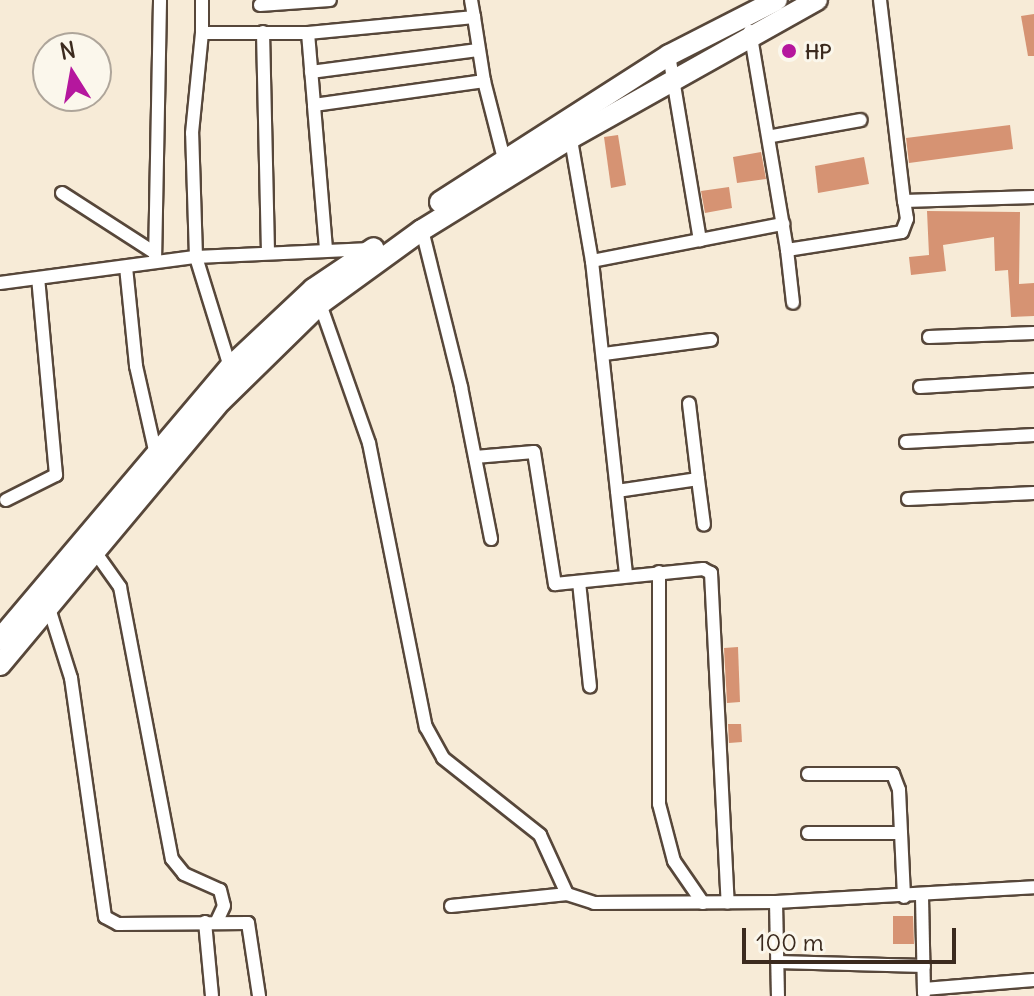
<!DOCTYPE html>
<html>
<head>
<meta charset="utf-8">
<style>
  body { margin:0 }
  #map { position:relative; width:1034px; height:996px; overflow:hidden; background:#f7ebd7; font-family:Delius,sans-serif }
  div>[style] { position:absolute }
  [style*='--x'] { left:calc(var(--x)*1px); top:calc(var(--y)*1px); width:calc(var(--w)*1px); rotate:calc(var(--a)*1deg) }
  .building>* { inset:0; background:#d69373 }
  .roads { filter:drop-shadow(2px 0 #57473a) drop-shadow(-2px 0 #57473a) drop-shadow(0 2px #57473a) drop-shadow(0 -2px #57473a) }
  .street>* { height:12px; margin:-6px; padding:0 6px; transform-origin:6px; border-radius:6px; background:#fff }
  .primary>* { height:20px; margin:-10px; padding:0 10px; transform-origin:10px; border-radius:10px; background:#fff }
  .dots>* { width:22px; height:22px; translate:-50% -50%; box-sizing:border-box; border:4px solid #fbf7ec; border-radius:50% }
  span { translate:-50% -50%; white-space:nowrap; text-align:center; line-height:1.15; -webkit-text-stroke:6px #fbf7ec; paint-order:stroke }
  .poi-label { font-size:20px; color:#3b2a1e; font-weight:700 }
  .left { translate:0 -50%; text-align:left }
  .north { position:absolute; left:32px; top:32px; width:80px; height:80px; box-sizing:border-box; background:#fbf7ec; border:2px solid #aea59a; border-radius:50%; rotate:349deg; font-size:22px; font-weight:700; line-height:32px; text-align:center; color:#3b2a1e }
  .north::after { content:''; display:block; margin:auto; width:28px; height:36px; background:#b5179e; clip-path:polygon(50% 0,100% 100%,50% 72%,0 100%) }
  .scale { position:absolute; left:742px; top:928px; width:214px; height:36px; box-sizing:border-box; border:4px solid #3b2a1e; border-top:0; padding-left:10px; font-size:24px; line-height:28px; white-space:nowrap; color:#3b2a1e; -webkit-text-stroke:6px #fbf7ec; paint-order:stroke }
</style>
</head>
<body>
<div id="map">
  <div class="building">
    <div style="clip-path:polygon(1034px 14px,1034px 56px,1028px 56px,1021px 16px)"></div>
    <div style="clip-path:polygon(1010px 125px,1013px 149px,909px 163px,906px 138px)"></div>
    <div style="clip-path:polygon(618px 135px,626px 185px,611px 188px,604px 137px)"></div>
    <div style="clip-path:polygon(761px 152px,766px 179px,737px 183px,733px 157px)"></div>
    <div style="clip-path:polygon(864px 157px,869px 184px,818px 193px,815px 166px)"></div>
    <div style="clip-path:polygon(729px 187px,732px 208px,705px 213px,701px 191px)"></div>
    <div style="clip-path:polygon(927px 211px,1020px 212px,1019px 284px,1034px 283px,1034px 316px,1011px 317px,1008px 270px,995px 271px,994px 237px,943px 245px,946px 271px,911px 275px,909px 257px,929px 255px)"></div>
    <div style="clip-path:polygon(738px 647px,740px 702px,727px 703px,724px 648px)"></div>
    <div style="clip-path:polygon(728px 724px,741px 724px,742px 742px,729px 743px)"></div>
    <div style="clip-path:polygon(893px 916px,913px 916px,914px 944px,893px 944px)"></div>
  </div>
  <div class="roads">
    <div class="street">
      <div style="--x:880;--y:0;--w:202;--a:83.2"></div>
      <div style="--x:260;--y:5;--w:70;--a:-4.1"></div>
      <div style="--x:750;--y:31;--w:222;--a:80.4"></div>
      <div style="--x:787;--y:250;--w:116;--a:-8.9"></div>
      <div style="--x:902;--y:232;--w:14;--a:-69"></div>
      <div style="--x:907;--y:219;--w:18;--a:-99"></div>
      <div style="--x:904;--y:201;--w:130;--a:-1.8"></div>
      <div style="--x:263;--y:32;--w:221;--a:88.7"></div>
      <div style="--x:202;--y:33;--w:33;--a:-90"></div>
      <div style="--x:308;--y:33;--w:72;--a:85.2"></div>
      <div style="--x:669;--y:55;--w:188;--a:80.5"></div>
      <div style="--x:311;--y:72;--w:168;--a:-7.5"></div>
      <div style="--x:484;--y:81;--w:85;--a:75.6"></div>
      <div style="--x:570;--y:134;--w:129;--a:80.2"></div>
      <div style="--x:772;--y:136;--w:90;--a:-10.2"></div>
      <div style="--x:62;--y:193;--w:107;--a:32.8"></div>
      <div style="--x:422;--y:230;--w:162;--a:76"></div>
      <div style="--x:461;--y:387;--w:155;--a:78.8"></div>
      <div style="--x:326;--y:249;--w:144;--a:-94.8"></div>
      <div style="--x:314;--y:105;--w:172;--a:-8"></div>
      <div style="--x:484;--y:81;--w:65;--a:-98.9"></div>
      <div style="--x:787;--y:250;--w:53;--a:83.5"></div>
      <div style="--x:155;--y:262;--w:262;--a:-88.9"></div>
      <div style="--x:126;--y:267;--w:100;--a:84.2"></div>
      <div style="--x:136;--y:366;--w:86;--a:77.3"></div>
      <div style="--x:0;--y:283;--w:198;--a:-7.6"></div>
      <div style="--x:196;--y:257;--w:175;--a:-2.6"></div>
      <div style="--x:320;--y:304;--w:147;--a:70.6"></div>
      <div style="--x:369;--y:443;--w:290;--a:78.7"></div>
      <div style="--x:426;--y:727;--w:35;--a:61"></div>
      <div style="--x:443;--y:758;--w:124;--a:38.4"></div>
      <div style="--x:540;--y:835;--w:65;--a:65.4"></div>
      <div style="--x:567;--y:894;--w:28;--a:18"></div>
      <div style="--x:594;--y:903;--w:182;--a:-0.3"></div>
      <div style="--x:776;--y:902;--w:258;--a:-3.3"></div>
      <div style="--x:929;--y:337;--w:105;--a:-2.2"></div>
      <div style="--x:604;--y:354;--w:108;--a:-7.5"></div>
      <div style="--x:230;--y:367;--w:115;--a:-107.2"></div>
      <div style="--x:196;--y:257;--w:124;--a:-91.8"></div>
      <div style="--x:192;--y:133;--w:100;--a:-84.3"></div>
      <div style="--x:202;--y:33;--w:106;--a:0"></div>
      <div style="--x:308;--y:33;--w:167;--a:-5.5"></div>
      <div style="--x:474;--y:17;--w:17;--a:-100"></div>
      <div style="--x:920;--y:387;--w:114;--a:-3.5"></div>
      <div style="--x:906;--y:442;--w:128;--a:-3.1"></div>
      <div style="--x:475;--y:457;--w:59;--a:-4.8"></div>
      <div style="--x:534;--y:452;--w:134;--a:81"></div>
      <div style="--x:555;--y:584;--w:149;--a:-5.8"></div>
      <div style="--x:703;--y:569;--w:9;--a:27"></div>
      <div style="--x:711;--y:573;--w:330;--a:87.1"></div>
      <div style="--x:698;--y:479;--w:46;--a:82.6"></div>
      <div style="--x:617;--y:491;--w:82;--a:-8.4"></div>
      <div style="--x:698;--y:479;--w:76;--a:-96.8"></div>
      <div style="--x:908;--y:499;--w:126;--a:-2.7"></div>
      <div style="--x:6;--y:500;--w:56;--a:-26.6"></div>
      <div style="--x:56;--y:475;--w:197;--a:-95.2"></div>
      <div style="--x:93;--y:549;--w:47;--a:54.6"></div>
      <div style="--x:120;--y:587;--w:277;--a:79.2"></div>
      <div style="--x:172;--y:859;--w:19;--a:51"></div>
      <div style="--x:184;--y:874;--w:39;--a:24"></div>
      <div style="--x:220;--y:890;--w:16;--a:76"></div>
      <div style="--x:224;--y:906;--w:17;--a:115"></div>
      <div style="--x:659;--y:572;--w:232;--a:90"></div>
      <div style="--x:659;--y:804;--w:59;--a:75.3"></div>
      <div style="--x:674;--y:861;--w:51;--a:55.4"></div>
      <div style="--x:626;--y:574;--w:315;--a:-96.2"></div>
      <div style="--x:592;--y:261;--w:195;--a:-11"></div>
      <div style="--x:579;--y:582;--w:105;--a:84"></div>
      <div style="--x:48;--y:605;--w:77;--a:72.5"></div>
      <div style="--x:71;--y:678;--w:241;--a:81.9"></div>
      <div style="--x:105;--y:917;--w:15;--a:28"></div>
      <div style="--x:118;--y:924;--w:130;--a:-0.4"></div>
      <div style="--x:248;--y:923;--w:74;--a:81.4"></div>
      <div style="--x:808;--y:774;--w:85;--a:0"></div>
      <div style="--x:893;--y:774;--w:17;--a:69"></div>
      <div style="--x:899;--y:790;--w:107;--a:87.3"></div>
      <div style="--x:808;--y:833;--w:93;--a:0"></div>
      <div style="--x:922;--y:897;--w:97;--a:88.8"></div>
      <div style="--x:776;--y:902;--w:94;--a:88.8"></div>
      <div style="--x:451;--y:906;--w:117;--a:-5.9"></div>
      <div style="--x:205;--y:922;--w:74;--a:84.6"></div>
      <div style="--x:777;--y:962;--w:147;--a:1.6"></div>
      <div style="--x:924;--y:989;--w:110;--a:-4.7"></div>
    </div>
    <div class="primary">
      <div style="--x:440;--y:202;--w:272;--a:-32.7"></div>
      <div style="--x:669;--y:55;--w:121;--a:-27"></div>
      <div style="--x:0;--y:639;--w:356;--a:-49.8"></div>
      <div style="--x:230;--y:367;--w:114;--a:-43.2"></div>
      <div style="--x:313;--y:289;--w:73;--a:-33.9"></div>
      <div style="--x:0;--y:665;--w:344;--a:-50.1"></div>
      <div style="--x:221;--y:401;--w:139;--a:-44.4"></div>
      <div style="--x:320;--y:304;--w:126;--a:-36"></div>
      <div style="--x:422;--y:230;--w:175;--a:-31.7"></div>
      <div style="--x:571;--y:138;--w:282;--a:-29.3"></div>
    </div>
  </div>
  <div class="dots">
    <div style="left:789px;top:51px;background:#b5179e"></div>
  </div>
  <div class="poi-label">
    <span class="left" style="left:805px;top:51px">HP</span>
  </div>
  <div class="north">N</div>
  <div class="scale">100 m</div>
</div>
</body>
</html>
